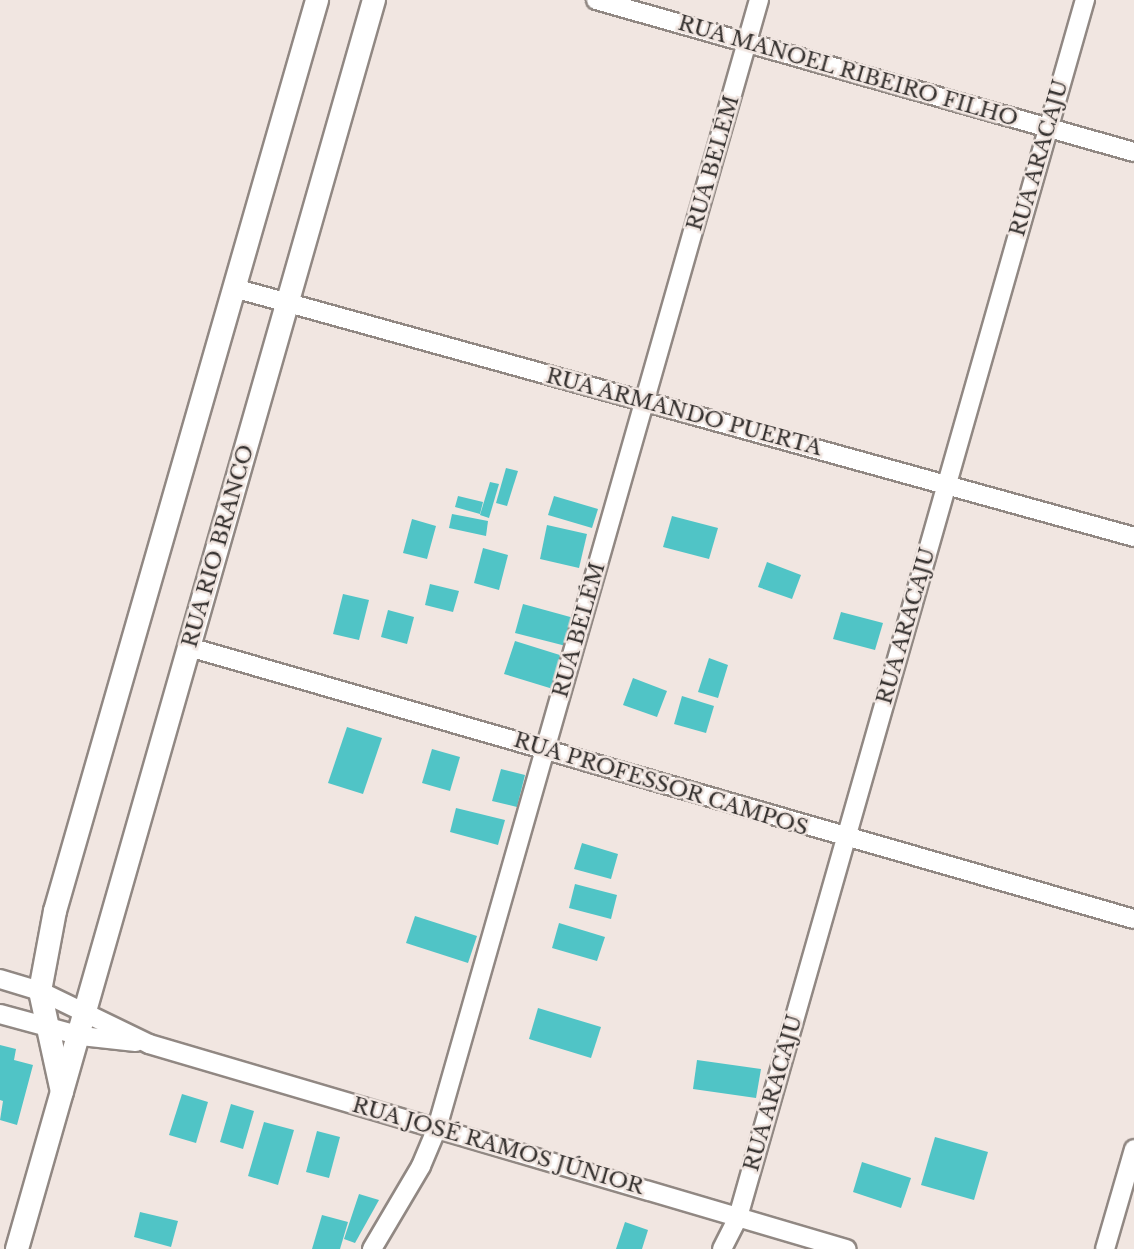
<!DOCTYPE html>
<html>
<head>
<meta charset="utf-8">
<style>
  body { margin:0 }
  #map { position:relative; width:1134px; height:1249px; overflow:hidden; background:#f1e6e1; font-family:"Libre Baskerville",serif }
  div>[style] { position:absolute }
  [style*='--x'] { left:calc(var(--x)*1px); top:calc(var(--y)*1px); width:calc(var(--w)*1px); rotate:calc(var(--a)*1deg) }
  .building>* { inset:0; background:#50c4c6 }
  .roads { filter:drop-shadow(2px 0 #918883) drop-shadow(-2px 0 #918883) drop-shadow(0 2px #918883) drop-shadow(0 -2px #918883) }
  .minor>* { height:18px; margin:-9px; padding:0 9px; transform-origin:9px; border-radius:9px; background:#fff }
  .tertiary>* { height:22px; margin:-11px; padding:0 11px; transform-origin:11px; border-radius:11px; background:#fff }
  span { translate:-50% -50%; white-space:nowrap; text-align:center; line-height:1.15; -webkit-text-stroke:5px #f1e6e1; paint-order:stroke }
  .street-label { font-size:21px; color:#35312f }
</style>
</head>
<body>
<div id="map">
  <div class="building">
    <div style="clip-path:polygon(506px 468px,518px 471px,507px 506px,496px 503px)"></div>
    <div style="clip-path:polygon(490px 482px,499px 484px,489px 518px,480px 515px)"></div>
    <div style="clip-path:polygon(458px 496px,483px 502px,480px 514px,455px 507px)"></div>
    <div style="clip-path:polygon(554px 496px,598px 509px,592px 528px,548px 515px)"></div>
    <div style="clip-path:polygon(452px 514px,488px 521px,486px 536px,449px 528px)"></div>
    <div style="clip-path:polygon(672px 516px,718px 528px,709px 559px,663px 547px)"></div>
    <div style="clip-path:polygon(412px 519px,436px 526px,427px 559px,403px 553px)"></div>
    <div style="clip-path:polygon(547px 525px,587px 534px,579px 568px,540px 559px)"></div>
    <div style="clip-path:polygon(483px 548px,508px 555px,499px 590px,474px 583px)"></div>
    <div style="clip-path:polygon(767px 562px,801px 575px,792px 599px,758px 587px)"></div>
    <div style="clip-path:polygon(430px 584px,459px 591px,453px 612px,425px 605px)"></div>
    <div style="clip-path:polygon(343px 594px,369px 600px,359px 640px,333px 634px)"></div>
    <div style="clip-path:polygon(523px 604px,574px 618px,566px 646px,515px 633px)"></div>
    <div style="clip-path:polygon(388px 610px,414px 617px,407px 644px,381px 637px)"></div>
    <div style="clip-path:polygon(841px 612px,883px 623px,875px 650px,833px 639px)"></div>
    <div style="clip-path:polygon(515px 641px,563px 656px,553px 689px,504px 674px)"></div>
    <div style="clip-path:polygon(709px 658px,728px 665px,718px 698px,698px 692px)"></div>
    <div style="clip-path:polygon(633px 678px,667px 691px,657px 717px,623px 705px)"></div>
    <div style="clip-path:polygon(682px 696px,714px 706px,706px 733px,674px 724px)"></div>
    <div style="clip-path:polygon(347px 727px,382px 738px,363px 794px,328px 783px)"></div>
    <div style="clip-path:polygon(432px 749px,460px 757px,450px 791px,422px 783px)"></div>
    <div style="clip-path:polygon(501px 769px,525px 775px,517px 807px,492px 801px)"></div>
    <div style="clip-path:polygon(456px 808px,505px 820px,498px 845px,450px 832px)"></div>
    <div style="clip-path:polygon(582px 843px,618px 854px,611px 879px,574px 869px)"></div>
    <div style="clip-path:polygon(575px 884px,617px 895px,611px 919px,569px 908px)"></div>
    <div style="clip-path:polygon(415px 916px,477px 936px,468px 963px,406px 943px)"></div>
    <div style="clip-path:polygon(559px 923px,605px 937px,597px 961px,552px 948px)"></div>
    <div style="clip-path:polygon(538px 1008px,601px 1027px,591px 1058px,529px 1039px)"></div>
    <div style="clip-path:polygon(0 1045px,16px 1049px,14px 1060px,33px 1065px,17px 1125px,0 1120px,3px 1101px,0 1100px)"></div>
    <div style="clip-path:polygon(697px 1060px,761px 1069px,756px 1098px,693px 1089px)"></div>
    <div style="clip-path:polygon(182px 1094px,208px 1102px,196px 1143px,169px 1135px)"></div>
    <div style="clip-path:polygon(231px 1104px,254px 1111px,243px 1149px,220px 1142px)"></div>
    <div style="clip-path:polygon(264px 1122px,294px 1130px,278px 1185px,248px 1176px)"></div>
    <div style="clip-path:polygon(317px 1131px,340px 1137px,329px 1178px,306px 1172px)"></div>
    <div style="clip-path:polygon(935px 1137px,988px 1152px,974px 1200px,921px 1185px)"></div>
    <div style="clip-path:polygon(862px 1162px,911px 1178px,901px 1208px,853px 1192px)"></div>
    <div style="clip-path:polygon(359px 1194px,379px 1200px,355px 1243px,344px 1239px)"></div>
    <div style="clip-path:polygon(140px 1212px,178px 1221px,171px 1247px,134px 1237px)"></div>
    <div style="clip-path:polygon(322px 1215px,348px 1222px,340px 1249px,312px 1249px)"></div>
    <div style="clip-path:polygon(625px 1222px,648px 1230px,642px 1249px,616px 1249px)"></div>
  </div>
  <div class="roads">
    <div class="minor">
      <div style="--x:596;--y:0;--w:559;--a:15.78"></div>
      <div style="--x:234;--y:288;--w:934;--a:15.46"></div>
      <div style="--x:189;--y:647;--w:983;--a:16.06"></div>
      <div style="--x:0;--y:979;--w:42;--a:16.7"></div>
      <div style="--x:40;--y:991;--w:121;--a:25.9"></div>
      <div style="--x:149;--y:1044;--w:727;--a:16.39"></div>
      <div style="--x:0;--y:1014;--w:84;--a:15.2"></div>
      <div style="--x:81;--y:1036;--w:55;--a:6.2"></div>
      <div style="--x:372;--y:1249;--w:96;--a:-59.4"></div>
      <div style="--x:421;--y:1166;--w:41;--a:-67.2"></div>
      <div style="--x:437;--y:1128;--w:1173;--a:-74.07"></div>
      <div style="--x:722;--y:1249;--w:36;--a:-63"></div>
      <div style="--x:738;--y:1217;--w:1266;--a:-74.09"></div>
      <div style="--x:1105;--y:1249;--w:104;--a:-73.8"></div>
    </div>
    <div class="tertiary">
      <div style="--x:62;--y:1092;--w:103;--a:-102.3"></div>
      <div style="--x:40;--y:991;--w:81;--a:-79.4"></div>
      <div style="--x:55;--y:911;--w:948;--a:-73.95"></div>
      <div style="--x:17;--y:1249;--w:1299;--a:-74.05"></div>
    </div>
  </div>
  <div class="street-label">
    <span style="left:848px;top:71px;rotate:16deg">RUA MANOEL RIBEIRO FILHO</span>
    <span style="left:1039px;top:158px;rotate:-74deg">RUA ARACAJU</span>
    <span style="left:713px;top:163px;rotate:-74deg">RUA BELÉM</span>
    <span style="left:684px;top:412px;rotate:15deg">RUA ARMANDO PUERTA</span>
    <span style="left:218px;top:546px;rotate:-74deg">RUA RIO BRANCO</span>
    <span style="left:906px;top:626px;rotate:-74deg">RUA ARACAJU</span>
    <span style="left:579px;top:630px;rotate:-74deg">RUA BELÉM</span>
    <span style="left:661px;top:784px;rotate:17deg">RUA PROFESSOR CAMPOS</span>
    <span style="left:773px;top:1093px;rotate:-74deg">RUA ARACAJU</span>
    <span style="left:498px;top:1146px;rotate:16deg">RUA JOSÉ RAMOS JÚNIOR</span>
  </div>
</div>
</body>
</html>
